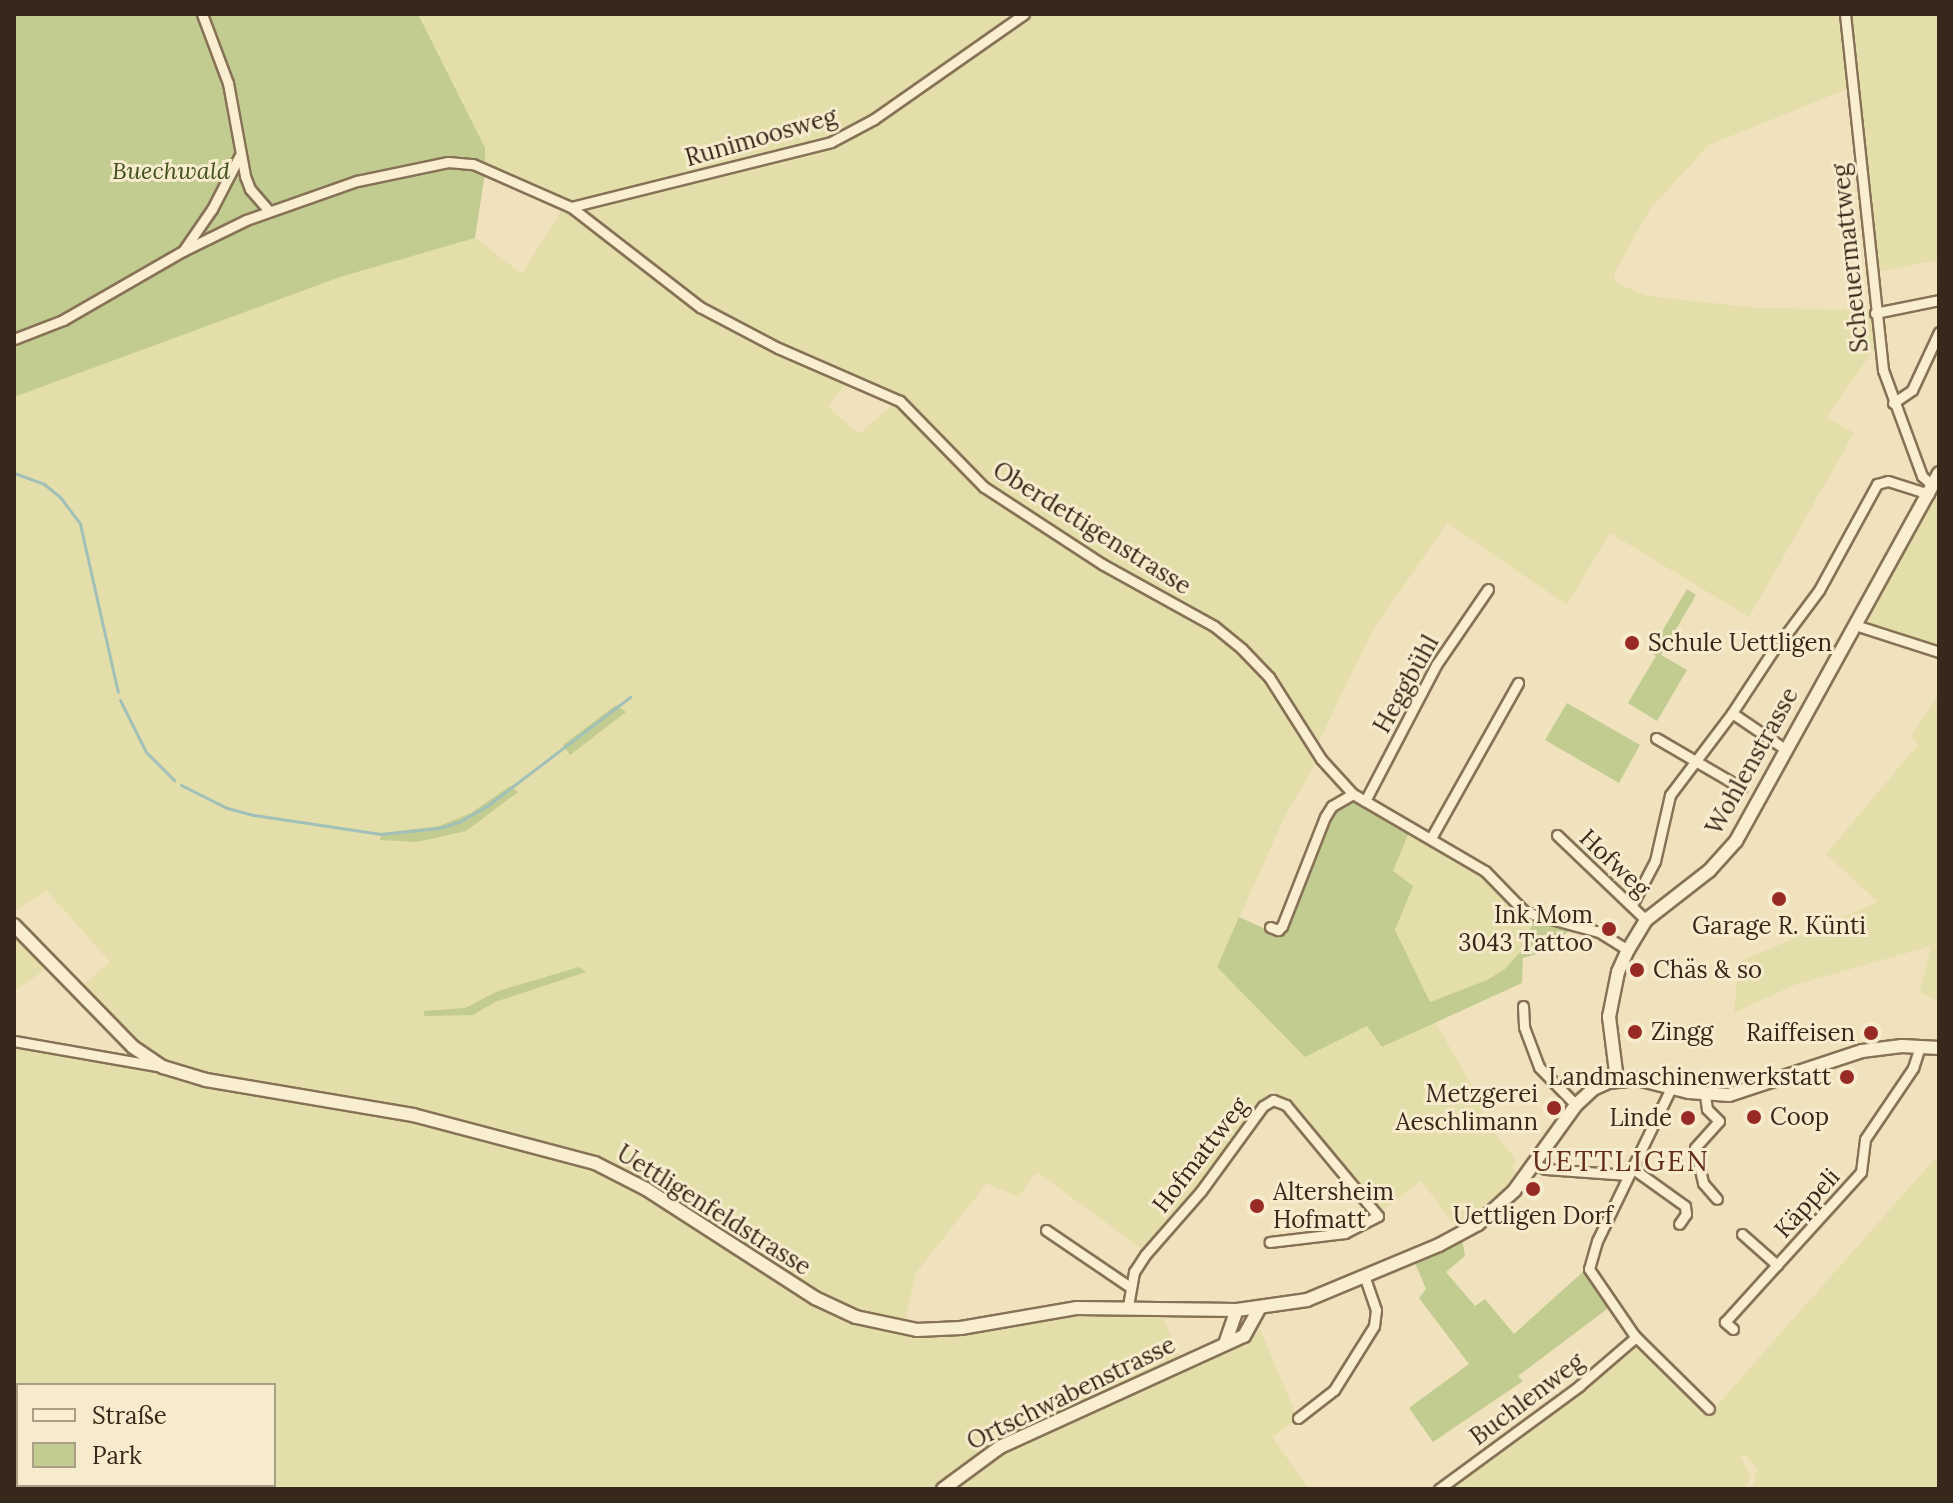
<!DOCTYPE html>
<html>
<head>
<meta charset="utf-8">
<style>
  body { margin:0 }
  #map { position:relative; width:1953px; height:1503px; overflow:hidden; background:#efe2bd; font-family:Lora,serif }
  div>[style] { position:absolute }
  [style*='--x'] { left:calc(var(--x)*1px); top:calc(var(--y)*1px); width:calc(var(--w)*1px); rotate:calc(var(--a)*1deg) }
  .farmland>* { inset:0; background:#e4deaa }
  .green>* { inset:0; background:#c2cc91 }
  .stream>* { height:3px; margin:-1.5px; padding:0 1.5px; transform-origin:1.5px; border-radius:1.5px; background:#a1c0b8 }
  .roads { filter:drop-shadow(2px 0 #877256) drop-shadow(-2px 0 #877256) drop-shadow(0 2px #877256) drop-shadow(0 -2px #877256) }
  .street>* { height:9px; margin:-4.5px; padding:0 4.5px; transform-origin:4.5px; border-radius:4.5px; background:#f9efd0 }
  .secondary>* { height:12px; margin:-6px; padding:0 6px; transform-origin:6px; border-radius:6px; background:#f9efd0 }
  .dots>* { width:22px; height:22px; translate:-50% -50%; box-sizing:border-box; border:4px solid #f6eccd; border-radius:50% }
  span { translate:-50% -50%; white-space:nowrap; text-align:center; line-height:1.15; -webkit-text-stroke:6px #f6eccd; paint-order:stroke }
  .street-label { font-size:24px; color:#36291b }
  .park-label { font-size:24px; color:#445321; font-style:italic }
  .poi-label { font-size:24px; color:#36291b }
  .left { translate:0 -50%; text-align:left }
  .right { translate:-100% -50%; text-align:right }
  .quarter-label { font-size:28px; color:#632d1a; letter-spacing:2px }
  .frame { position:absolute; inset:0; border:16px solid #36291b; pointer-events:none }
  .legend { position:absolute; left:16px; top:1383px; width:260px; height:104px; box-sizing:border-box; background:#f6eccd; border:2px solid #a99e86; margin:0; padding:10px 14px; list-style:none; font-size:24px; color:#36291b }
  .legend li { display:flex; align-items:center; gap:16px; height:40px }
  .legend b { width:40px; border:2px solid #a99e86 }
</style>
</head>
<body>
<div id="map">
  <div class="farmland">
    <div style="clip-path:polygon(evenodd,418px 14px,1003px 14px,1009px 21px,1020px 14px,1939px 14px,1939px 260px,1870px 273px,1852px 87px,1709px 145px,1650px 209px,1614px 273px,1616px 283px,1648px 296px,1758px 308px,1874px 310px,1879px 342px,1827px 417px,1854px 433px,1749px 617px,1610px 533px,1567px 605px,1447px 523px,1373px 630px,1316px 747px,1319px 757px,1284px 818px,1217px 967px,1305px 1056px,1367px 1026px,1383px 1046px,1435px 1022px,1479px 1097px,1483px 1118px,1516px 1160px,1512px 1168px,1523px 1178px,1461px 1233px,1421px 1181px,1378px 1214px,1272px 1090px,1234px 1149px,1147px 1253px,1037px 1172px,1018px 1197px,987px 1183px,916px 1273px,904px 1323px,954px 1325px,1048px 1307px,1155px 1300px,1180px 1357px,1003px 1438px,960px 1465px,934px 1489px,14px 1489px,14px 1045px,156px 1073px,160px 1061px,75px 992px,110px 962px,47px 891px,14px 911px,14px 397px,340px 277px,475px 238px,522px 274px,566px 203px,485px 165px,484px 148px,418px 14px,849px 380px,892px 401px,891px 406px,859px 434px,828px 407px,849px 380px,418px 14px,18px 1385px,274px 1385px,274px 1485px,18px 1485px,18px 1385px)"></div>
    <div style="clip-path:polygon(1939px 485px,1939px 651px,1860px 625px)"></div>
    <div style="clip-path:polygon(1939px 694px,1939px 1002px,1920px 992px,1931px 946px,1791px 986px,1734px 1013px,1739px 962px,1878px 902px,1826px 854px,1918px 745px,1911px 736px)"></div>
    <div style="clip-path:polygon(1411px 828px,1479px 871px,1534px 917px,1526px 944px,1505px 969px,1487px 980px,1430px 1002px,1395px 930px,1412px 886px,1393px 871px)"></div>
    <div style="clip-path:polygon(16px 932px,49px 967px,14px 991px,14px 934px)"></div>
    <div style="clip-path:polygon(1939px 1154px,1939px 1489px,1752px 1489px,1757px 1469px,1745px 1454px,1741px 1457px,1751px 1478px,1744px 1489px,1438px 1489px,1636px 1337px,1711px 1412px)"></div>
    <div style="clip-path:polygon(1260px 1329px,1298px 1419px,1272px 1437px,1309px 1489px,951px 1489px,1002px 1452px,1247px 1341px)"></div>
  </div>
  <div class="green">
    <div style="clip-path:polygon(14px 14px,418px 14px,485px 148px,485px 173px,475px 238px,340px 277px,14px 397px)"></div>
    <div style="clip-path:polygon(1687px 589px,1696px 595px,1661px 655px,1687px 670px,1657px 721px,1628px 703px,1656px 656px,1650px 652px)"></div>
    <div style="clip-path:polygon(1567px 703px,1640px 745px,1619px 783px,1545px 740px)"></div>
    <div style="clip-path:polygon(616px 705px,626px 712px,570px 755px,563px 745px)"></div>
    <div style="clip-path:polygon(510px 786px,518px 792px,466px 831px,417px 842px,380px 840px,382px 833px,439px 826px,471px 813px)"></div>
    <div style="clip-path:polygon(1355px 796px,1411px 828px,1393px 871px,1413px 886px,1395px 930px,1430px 1002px,1487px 980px,1505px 969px,1526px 945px,1534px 917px,1572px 928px,1543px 952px,1523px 958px,1522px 983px,1382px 1047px,1367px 1026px,1305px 1057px,1217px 967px,1239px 917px,1281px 936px,1319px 834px,1333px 808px)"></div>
    <div style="clip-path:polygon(579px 967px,586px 972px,495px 1002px,473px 1015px,425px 1016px,423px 1011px,465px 1008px,498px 991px)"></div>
    <div style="clip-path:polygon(1461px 1233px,1465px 1256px,1446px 1272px,1475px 1306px,1485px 1299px,1514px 1334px,1585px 1270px,1611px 1306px,1518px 1376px,1523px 1381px,1433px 1442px,1409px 1408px,1469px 1364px,1419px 1298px,1426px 1289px,1413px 1258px)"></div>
  </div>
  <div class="stream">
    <div style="--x:14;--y:473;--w:32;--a:20"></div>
    <div style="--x:44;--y:484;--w:21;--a:39"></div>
    <div style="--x:60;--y:497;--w:34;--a:53"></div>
    <div style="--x:80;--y:524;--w:172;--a:77.3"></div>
    <div style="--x:120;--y:700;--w:58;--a:63.4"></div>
    <div style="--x:146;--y:752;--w:40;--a:45"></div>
    <div style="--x:181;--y:785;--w:51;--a:26.6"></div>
    <div style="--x:227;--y:808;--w:28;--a:15"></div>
    <div style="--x:254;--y:815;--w:128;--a:8.5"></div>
    <div style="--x:381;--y:834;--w:58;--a:-5.9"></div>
    <div style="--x:439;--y:828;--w:21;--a:-17"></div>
    <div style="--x:459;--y:822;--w:32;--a:-30"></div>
    <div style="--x:487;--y:806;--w:180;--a:-37.3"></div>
  </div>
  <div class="roads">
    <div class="street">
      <div style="--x:202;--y:14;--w:74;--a:69.4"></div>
      <div style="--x:228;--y:83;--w:95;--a:79.6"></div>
      <div style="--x:245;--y:176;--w:14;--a:69"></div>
      <div style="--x:250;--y:189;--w:29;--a:49"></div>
      <div style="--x:1845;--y:14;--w:358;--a:83.9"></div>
      <div style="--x:1883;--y:370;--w:113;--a:69.8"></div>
      <div style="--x:1922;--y:476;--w:15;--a:42"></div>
      <div style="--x:571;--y:207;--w:268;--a:-14"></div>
      <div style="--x:831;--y:142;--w:49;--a:-28.1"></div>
      <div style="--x:874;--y:119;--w:183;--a:-35"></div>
      <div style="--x:183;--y:251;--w:70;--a:-26.2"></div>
      <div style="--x:246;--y:220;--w:118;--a:-19.4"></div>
      <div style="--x:357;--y:181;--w:93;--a:-11.8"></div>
      <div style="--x:448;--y:162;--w:25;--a:5"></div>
      <div style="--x:473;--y:164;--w:107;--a:23.7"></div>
      <div style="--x:571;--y:207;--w:163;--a:37.8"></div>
      <div style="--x:700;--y:307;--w:88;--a:27.7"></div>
      <div style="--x:778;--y:348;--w:133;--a:23.5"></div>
      <div style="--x:900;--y:401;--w:120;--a:45.7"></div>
      <div style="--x:984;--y:487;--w:141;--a:33.1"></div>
      <div style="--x:1102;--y:564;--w:128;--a:29"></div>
      <div style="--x:1214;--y:626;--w:36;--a:39"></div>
      <div style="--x:1242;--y:649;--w:39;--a:46"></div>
      <div style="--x:1269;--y:677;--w:97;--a:57.6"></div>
      <div style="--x:1321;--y:759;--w:47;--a:47.6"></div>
      <div style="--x:1353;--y:794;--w:153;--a:30.3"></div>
      <div style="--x:1485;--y:871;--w:57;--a:45.7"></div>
      <div style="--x:1525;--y:912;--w:77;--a:15.1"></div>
      <div style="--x:1599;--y:932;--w:34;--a:32"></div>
      <div style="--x:1875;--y:313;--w:65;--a:-11.5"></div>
      <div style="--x:14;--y:339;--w:53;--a:-21.2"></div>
      <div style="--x:63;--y:320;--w:138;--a:-29.9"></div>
      <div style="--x:183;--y:251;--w:51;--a:-55.4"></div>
      <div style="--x:212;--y:209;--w:59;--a:-62.6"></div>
      <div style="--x:1893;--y:403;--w:23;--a:-34"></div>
      <div style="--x:1912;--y:390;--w:64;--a:-65"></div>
      <div style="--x:1855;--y:625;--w:88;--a:17.8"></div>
      <div style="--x:1787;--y:633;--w:54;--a:-53.3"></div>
      <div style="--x:1819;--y:590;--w:121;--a:-61.3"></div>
      <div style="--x:1877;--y:484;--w:11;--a:-15"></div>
      <div style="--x:1888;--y:481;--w:43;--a:17.6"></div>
      <div style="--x:1774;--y:649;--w:77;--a:123.3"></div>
      <div style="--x:1732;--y:713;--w:64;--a:34.2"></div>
      <div style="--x:1656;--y:738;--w:99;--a:30.2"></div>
      <div style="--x:1365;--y:801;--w:153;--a:-62.4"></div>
      <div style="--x:1436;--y:665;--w:92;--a:-55.6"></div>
      <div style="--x:1557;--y:835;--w:123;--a:43.7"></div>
      <div style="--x:1431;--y:838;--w:178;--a:-60.7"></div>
      <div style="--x:1632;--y:905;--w:50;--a:-62.4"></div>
      <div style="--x:1655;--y:861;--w:68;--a:-77.2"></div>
      <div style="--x:1670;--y:795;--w:103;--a:-52.9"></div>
      <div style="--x:1270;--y:927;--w:9;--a:21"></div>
      <div style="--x:1278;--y:930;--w:6;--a:-45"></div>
      <div style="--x:1282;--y:926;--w:117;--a:-68.5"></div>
      <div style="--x:1325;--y:817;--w:13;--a:-58"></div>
      <div style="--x:1332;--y:806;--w:24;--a:-30"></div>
      <div style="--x:1523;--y:1006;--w:21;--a:87"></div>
      <div style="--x:1524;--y:1027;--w:43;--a:69.4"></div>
      <div style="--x:1539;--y:1067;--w:53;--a:45.8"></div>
      <div style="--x:14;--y:1041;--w:151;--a:9.9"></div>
      <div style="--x:1671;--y:1088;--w:170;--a:115.8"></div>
      <div style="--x:1597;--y:1241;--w:29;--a:106"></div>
      <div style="--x:1589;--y:1269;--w:80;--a:55.7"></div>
      <div style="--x:1634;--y:1335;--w:105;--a:44.6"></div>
      <div style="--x:1705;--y:1095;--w:14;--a:82"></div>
      <div style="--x:1707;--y:1109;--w:17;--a:45"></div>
      <div style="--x:1719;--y:1121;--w:36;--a:132"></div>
      <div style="--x:1695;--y:1148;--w:36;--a:77"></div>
      <div style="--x:1703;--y:1183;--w:21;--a:49"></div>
      <div style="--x:1534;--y:1164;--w:13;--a:23"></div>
      <div style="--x:1546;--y:1169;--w:82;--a:4.2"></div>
      <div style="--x:1632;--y:1168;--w:65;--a:35.6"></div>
      <div style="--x:1685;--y:1206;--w:8;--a:83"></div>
      <div style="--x:1686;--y:1214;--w:12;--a:125"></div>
      <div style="--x:1046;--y:1230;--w:102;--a:34.2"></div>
      <div style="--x:1742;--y:1234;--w:47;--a:41.5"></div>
      <div style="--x:1128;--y:1306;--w:35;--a:-80"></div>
      <div style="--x:1134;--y:1272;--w:20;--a:-57"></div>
      <div style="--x:1145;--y:1255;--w:85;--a:-48.8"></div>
      <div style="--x:1201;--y:1191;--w:105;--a:-53.9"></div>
      <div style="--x:1263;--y:1106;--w:12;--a:-31"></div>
      <div style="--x:1273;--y:1100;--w:14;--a:21"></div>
      <div style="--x:1286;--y:1105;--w:144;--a:50.3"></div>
      <div style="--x:1378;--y:1216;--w:37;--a:153"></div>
      <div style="--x:1345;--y:1233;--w:76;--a:173.2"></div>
      <div style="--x:1733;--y:1329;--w:11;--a:-139"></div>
      <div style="--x:1725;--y:1322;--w:202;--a:-47.8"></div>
      <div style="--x:1861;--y:1172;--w:33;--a:-83"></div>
      <div style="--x:1865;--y:1139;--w:86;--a:-55.9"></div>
      <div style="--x:1913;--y:1068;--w:23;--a:-72"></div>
      <div style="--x:1298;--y:1418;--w:46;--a:-37.9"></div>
      <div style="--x:1334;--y:1390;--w:75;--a:-58"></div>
      <div style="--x:1374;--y:1326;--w:16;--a:-83"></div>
      <div style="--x:1376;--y:1310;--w:34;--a:-109"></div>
      <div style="--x:1439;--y:1489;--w:174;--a:-36.3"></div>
      <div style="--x:1579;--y:1386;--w:75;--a:-40.7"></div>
    </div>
    <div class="secondary">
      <div style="--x:14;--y:925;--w:170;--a:45.7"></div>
      <div style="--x:133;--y:1047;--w:36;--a:34"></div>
      <div style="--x:163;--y:1067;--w:45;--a:16.8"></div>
      <div style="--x:206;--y:1080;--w:210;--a:9.6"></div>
      <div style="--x:413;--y:1115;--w:188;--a:14.8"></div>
      <div style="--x:595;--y:1163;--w:57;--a:27"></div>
      <div style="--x:646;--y:1189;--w:201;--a:32.8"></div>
      <div style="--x:815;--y:1298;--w:45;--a:24.9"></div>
      <div style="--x:856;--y:1317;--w:62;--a:12"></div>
      <div style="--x:917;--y:1330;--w:44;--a:-2.6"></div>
      <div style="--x:961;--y:1328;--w:118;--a:-9.8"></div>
      <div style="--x:1077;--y:1308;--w:160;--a:0.7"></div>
      <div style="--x:1237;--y:1310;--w:71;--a:-8.1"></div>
      <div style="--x:1307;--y:1300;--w:143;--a:-22.6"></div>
      <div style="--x:1439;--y:1245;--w:44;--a:-28.3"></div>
      <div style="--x:1478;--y:1224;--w:49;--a:-42.5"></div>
      <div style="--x:1514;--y:1191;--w:106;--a:-54.2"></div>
      <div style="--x:1576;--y:1105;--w:23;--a:-43"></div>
      <div style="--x:1593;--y:1089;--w:17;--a:-24"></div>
      <div style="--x:1609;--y:1082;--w:28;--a:-6"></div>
      <div style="--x:1637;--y:1079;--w:54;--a:14"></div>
      <div style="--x:1689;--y:1092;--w:40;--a:4.3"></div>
      <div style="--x:1729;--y:1095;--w:140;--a:-18.3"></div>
      <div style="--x:1862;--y:1051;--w:40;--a:-7.1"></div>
      <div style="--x:1902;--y:1046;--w:37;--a:3"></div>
      <div style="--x:1617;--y:1080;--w:64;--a:-97.2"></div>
      <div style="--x:1609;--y:1017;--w:46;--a:-78.7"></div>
      <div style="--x:1618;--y:972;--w:24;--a:-66"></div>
      <div style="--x:1628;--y:950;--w:35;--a:-59"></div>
      <div style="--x:1646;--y:920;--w:80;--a:-37.9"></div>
      <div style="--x:1709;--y:871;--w:40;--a:-48"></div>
      <div style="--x:1736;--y:841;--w:420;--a:-61.1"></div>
      <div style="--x:1225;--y:1344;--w:36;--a:-71"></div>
      <div style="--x:943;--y:1489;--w:71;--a:-36.4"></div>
      <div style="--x:1000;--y:1447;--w:268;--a:-24.5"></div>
      <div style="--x:1244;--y:1336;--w:31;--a:-61"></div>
    </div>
  </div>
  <div class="dots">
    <div style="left:1632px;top:643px;background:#972a25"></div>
    <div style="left:1779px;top:899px;background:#972a25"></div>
    <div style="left:1609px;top:929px;background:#972a25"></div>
    <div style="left:1637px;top:970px;background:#972a25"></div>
    <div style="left:1635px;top:1032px;background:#972a25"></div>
    <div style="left:1871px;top:1033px;background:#972a25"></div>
    <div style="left:1847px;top:1077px;background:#972a25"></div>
    <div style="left:1554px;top:1108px;background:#972a25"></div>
    <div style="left:1754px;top:1117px;background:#972a25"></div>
    <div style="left:1688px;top:1118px;background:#972a25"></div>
    <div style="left:1533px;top:1189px;background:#972a25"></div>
    <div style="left:1257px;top:1206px;background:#972a25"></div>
  </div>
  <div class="street-label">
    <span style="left:761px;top:137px;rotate:-16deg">Runimoosweg</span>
    <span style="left:1850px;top:258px;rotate:-96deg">Scheuermattweg</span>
    <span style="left:1092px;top:528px;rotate:32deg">Oberdettigenstrasse</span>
    <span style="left:1406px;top:684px;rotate:-61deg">Heggbühl</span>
    <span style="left:1752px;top:761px;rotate:-61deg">Wohlenstrasse</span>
    <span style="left:1615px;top:863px;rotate:43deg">Hofweg</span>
    <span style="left:1200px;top:1155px;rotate:-52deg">Hofmattweg</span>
    <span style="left:1807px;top:1203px;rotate:-48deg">Käppeli</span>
    <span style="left:714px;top:1210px;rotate:32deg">Uettligenfeldstrasse</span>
    <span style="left:1071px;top:1393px;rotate:-26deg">Ortschwabenstrasse</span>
    <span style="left:1527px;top:1399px;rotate:-37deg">Buchlenweg</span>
  </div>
  <div class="park-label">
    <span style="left:171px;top:171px">Buechwald</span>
  </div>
  <div class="poi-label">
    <span class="left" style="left:1648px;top:643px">Schule Uettligen</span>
    <span class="right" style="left:1593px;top:929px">Ink Mom<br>3043 Tattoo</span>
    <span style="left:1779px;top:926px">Garage R. Künti</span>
    <span class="left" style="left:1653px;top:970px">Chäs &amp; so</span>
    <span class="left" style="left:1651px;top:1032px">Zingg</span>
    <span class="right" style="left:1855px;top:1033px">Raiffeisen</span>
    <span class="right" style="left:1831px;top:1077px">Landmaschinenwerkstatt</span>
    <span class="right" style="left:1538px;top:1108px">Metzgerei<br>Aeschlimann</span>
    <span class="left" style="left:1770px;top:1117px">Coop</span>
    <span class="right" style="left:1672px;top:1118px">Linde</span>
    <span class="left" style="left:1273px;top:1206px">Altersheim<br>Hofmatt</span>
    <span style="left:1533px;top:1216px">Uettligen Dorf</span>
  </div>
  <div class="quarter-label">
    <span style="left:1621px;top:1161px">UETTLIGEN</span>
  </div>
  <div class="frame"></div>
  <ul class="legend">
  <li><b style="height:10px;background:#f9efd0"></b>Straße</li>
  <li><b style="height:22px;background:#c2cc91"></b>Park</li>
  </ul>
</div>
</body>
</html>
